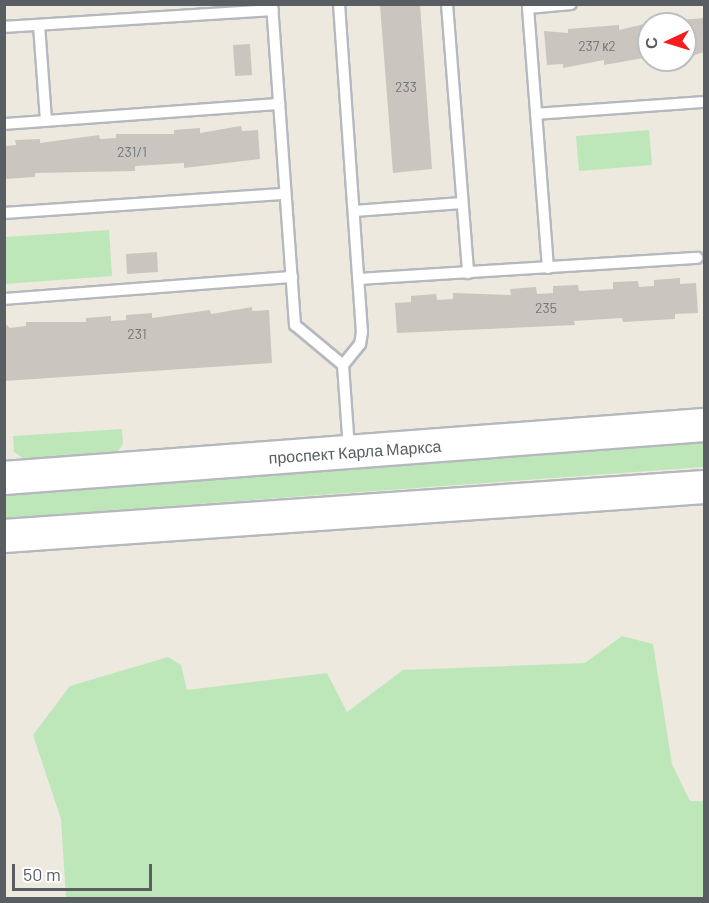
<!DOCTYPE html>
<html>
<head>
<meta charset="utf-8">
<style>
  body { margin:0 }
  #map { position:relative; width:709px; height:903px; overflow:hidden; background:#ede9df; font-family:Barlow,sans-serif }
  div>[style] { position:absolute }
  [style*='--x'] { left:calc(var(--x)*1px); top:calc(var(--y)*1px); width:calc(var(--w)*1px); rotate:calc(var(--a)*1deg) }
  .green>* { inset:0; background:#bee7b9 }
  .building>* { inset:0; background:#cac5bf }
  .roads { filter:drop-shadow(2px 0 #b5b9be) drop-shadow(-2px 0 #b5b9be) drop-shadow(0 2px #b5b9be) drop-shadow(0 -2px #b5b9be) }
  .lane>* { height:10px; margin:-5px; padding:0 5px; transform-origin:5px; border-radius:5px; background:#fff }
  .secondary>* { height:32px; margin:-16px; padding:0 16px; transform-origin:16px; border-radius:16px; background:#fff }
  span { translate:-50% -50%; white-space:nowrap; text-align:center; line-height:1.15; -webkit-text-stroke:4.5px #fff; paint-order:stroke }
  .number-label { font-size:14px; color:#747879 }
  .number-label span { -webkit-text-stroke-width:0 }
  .street-label { font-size:16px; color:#585e62 }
  .frame { position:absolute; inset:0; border:6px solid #585e62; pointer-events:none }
  .north { position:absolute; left:637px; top:12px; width:60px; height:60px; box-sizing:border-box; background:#fff; border:2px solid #bcbfc0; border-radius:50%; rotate:266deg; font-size:16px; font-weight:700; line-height:24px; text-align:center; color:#585e62 }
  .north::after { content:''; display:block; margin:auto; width:21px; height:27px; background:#f51d20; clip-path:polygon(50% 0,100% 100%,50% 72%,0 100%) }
  .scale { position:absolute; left:12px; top:864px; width:140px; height:27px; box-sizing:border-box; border:3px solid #585e62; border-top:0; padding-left:8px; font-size:18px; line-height:21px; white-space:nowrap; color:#585e62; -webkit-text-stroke:4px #fff; paint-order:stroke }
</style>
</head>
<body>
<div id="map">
  <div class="green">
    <div style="clip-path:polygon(649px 130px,652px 165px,579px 171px,576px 136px)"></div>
    <div style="clip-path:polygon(109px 230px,112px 276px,5px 284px,5px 237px)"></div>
    <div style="clip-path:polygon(122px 429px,123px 444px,118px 451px,24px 459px,14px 452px,13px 436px)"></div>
    <div style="clip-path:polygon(704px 441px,704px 467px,5px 518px,4px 492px)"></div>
    <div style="clip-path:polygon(622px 636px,653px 644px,672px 764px,690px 801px,704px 801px,704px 898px,66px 898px,61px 819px,33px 735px,70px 686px,168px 657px,181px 665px,187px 690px,327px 673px,347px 712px,403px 670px,585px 663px)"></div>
  </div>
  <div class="building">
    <div style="clip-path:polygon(380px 5px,420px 5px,432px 169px,393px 173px)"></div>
    <div style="clip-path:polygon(704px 18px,704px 52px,685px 58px,685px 24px,669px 21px)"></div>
    <div style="clip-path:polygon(649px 23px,649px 57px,604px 65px,604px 60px,563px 68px,563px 64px,547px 65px,544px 31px,568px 33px,568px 29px,619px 25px,619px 30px)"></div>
    <div style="clip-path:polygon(250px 44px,252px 75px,235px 76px,233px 45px)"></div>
    <div style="clip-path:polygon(241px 126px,242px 131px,258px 130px,260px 159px,184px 168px,184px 163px,135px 166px,135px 171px,35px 173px,35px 177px,4px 179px,4px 146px,16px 145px,15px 140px,40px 139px,40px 143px,99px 135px,100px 139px,116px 138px,116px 134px,174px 134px,174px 130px,200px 128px,200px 133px)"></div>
    <div style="clip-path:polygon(157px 252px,158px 272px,127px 274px,126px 254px)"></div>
    <div style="clip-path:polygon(680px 278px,680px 284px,696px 283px,698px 313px,675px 314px,675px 319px,623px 322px,622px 318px,574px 321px,575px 325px,397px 333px,395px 303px,411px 302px,411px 296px,436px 294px,437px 300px,453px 299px,453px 293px,511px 295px,510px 289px,536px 287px,537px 294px,553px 293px,553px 286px,578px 285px,579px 291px,613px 289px,613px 282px,638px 281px,639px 287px,654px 286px,654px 280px)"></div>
    <div style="clip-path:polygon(252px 307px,252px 311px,269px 310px,272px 363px,4px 381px,4px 323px,10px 328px,26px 326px,26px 322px,86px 322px,86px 318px,111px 316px,111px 321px,126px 320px,126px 315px,152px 313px,152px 318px,210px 310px,211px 314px)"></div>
  </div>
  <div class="roads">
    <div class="lane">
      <div style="--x:272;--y:4;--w:322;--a:85.9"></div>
      <div style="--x:295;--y:325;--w:62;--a:39.8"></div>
      <div style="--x:343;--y:365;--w:83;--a:85.9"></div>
      <div style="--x:339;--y:4;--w:329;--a:86"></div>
      <div style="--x:362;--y:332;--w:12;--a:99"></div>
      <div style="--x:360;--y:344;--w:27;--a:129"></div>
      <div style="--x:447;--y:4;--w:270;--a:85.5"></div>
      <div style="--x:39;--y:25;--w:96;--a:85.8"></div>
      <div style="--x:4;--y:27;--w:269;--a:-3.6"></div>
      <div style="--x:536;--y:114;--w:168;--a:-4.1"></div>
      <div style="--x:4;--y:124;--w:276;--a:-4.2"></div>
      <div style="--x:354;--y:211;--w:108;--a:-4.2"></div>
      <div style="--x:4;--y:213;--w:282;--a:-3.9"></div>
      <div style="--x:548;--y:268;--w:261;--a:-94.4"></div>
      <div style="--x:528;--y:8;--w:43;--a:-5.3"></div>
      <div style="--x:359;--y:279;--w:339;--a:-3.6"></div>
      <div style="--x:4;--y:299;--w:289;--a:-4.4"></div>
    </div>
    <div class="secondary">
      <div style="--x:4;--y:478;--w:702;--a:-4.33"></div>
      <div style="--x:4;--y:536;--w:702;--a:-4"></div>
    </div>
  </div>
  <div class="number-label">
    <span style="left:597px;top:46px">237 к2</span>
    <span style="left:406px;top:87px">233</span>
    <span style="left:132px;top:152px">231/1</span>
    <span style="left:546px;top:308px">235</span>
    <span style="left:137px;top:334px">231</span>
  </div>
  <div class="street-label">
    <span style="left:355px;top:452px;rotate:-4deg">проспект Карла Маркса</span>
  </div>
  <div class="frame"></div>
  <div class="north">С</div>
  <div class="scale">50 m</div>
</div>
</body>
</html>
